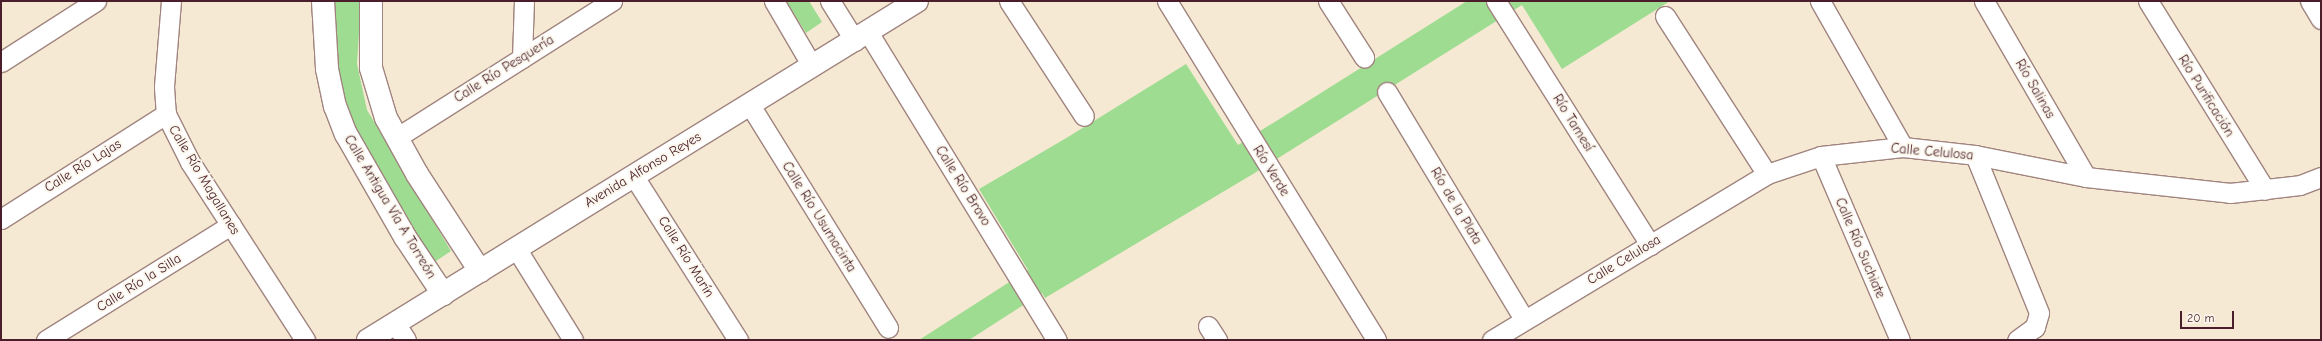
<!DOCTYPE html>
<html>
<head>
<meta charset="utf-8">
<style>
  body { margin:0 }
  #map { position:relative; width:2322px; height:341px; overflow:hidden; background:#f6e9d3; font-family:"Comic Neue",sans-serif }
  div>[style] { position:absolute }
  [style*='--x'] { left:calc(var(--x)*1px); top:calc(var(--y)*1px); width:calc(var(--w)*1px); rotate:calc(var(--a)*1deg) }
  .green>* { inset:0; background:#9edc91 }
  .roads { filter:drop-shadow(1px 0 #a0847f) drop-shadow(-1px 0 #a0847f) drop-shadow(0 1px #a0847f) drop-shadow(0 -1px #a0847f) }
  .minor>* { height:19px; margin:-9.5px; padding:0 9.5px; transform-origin:9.5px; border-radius:9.5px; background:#fff }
  .tertiary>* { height:22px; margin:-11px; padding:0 11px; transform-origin:11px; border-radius:11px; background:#fff }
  span { translate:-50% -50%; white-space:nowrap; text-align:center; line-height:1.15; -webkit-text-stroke:4px #fbf7ec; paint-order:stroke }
  .street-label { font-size:14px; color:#4a1f2b }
  .frame { position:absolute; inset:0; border:2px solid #4a1f2b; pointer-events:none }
  .scale { position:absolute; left:2180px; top:311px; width:54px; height:18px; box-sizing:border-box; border:2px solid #4a1f2b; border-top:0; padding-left:5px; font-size:12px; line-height:14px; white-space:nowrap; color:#4a1f2b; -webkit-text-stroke:3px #fbf7ec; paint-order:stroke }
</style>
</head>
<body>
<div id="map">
  <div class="green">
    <div style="clip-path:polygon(326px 1px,361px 1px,357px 64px,367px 110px,451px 251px,430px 265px,348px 125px)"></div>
    <div style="clip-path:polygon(786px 1px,809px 1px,822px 22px,806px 33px)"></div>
    <div style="clip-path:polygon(1467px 1px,1670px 1px,1562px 69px,1522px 5px,1253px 174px,1045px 298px,1042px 293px,969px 340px,919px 340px,1028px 270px,979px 189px,1068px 137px,1186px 64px,1238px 145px)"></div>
  </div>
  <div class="roads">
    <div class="minor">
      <div style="--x:171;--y:1;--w:86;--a:94.7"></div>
      <div style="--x:164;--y:87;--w:27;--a:86"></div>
      <div style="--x:166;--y:114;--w:54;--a:63.4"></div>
      <div style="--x:190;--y:162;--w:212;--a:57.1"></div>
      <div style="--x:774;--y:1;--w:75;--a:59.7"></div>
      <div style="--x:830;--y:1;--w:47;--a:58"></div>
      <div style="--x:1009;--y:1;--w:137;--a:56.9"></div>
      <div style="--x:1167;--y:1;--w:398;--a:58.3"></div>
      <div style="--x:1328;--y:1;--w:67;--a:57.3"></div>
      <div style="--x:1496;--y:1;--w:289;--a:57.7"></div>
      <div style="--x:1820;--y:1;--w:168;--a:60.4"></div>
      <div style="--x:1984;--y:1;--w:203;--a:59.9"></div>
      <div style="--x:2148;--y:1;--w:222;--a:58.2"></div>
      <div style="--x:2310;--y:1;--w:21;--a:59"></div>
      <div style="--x:1665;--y:16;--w:188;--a:57.2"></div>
      <div style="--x:868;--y:32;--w:361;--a:58.5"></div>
      <div style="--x:522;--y:58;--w:57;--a:-88"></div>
      <div style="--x:1;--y:62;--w:113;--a:-32.7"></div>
      <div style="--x:1387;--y:92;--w:265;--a:58.9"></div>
      <div style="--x:750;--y:105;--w:262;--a:58.2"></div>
      <div style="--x:396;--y:138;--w:256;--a:-32.4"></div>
      <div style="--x:1975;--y:155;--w:170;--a:67.9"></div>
      <div style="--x:2039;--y:313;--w:15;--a:106"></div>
      <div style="--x:2035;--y:327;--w:22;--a:144"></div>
      <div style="--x:1821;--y:156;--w:200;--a:66.8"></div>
      <div style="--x:633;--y:175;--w:196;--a:57.5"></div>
      <div style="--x:1;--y:219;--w:196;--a:-32.5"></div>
      <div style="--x:516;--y:248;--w:108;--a:58.2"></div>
      <div style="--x:395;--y:323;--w:20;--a:57"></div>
      <div style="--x:1208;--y:326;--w:17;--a:57"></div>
      <div style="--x:46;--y:340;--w:218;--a:-31.9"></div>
      <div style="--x:1492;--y:340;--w:321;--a:-31.1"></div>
      <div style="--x:1767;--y:174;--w:57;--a:-18.4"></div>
      <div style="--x:1821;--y:156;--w:82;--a:-6.3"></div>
      <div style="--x:1903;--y:147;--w:72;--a:6.3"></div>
      <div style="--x:1975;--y:155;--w:113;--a:11.2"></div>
      <div style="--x:2086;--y:177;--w:145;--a:6.3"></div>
      <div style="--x:2230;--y:193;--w:70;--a:-6.5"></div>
      <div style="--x:2300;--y:185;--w:22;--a:-21"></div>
    </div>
    <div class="tertiary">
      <div style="--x:323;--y:1;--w:68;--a:86.6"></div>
      <div style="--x:327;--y:69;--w:38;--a:78"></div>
      <div style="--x:335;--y:106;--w:30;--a:69"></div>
      <div style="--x:346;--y:134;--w:119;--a:60.2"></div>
      <div style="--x:405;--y:237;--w:69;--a:56.3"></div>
      <div style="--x:371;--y:1;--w:67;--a:90"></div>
      <div style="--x:371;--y:68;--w:52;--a:73.3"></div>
      <div style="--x:386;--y:118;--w:64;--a:61"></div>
      <div style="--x:417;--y:174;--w:116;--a:57"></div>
      <div style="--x:368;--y:340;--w:645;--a:-31.69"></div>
    </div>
  </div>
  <div class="street-label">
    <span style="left:504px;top:69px;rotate:-32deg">Calle Río Pesquería</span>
    <span style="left:2035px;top:89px;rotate:60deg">Río Salinas</span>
    <span style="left:2206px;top:96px;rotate:58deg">Río Purificación</span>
    <span style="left:1573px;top:123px;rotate:58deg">Río Tamesí</span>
    <span style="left:1932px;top:152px;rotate:5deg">Calle Celulosa</span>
    <span style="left:83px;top:166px;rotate:-32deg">Calle Río Lajas</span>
    <span style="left:643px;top:170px;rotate:-31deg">Avenida Alfonso Reyes</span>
    <span style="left:1271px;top:171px;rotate:58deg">Río Verde</span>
    <span style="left:204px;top:180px;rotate:59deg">Calle Río Magallanes</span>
    <span style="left:963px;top:186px;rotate:58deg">Calle Río Bravo</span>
    <span style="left:1456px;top:206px;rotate:59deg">Río de la Plata</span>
    <span style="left:390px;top:207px;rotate:59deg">Calle Antigua Vía A Torreón</span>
    <span style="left:819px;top:217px;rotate:58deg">Calle Río Usumacinta</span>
    <span style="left:1860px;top:248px;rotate:67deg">Calle Río Suchiate</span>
    <span style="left:686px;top:257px;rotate:58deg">Calle Río Marín</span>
    <span style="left:1624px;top:260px;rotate:-31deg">Calle Celulosa</span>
    <span style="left:139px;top:283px;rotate:-32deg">Calle Río la Silla</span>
  </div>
  <div class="frame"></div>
  <div class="scale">20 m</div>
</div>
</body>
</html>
